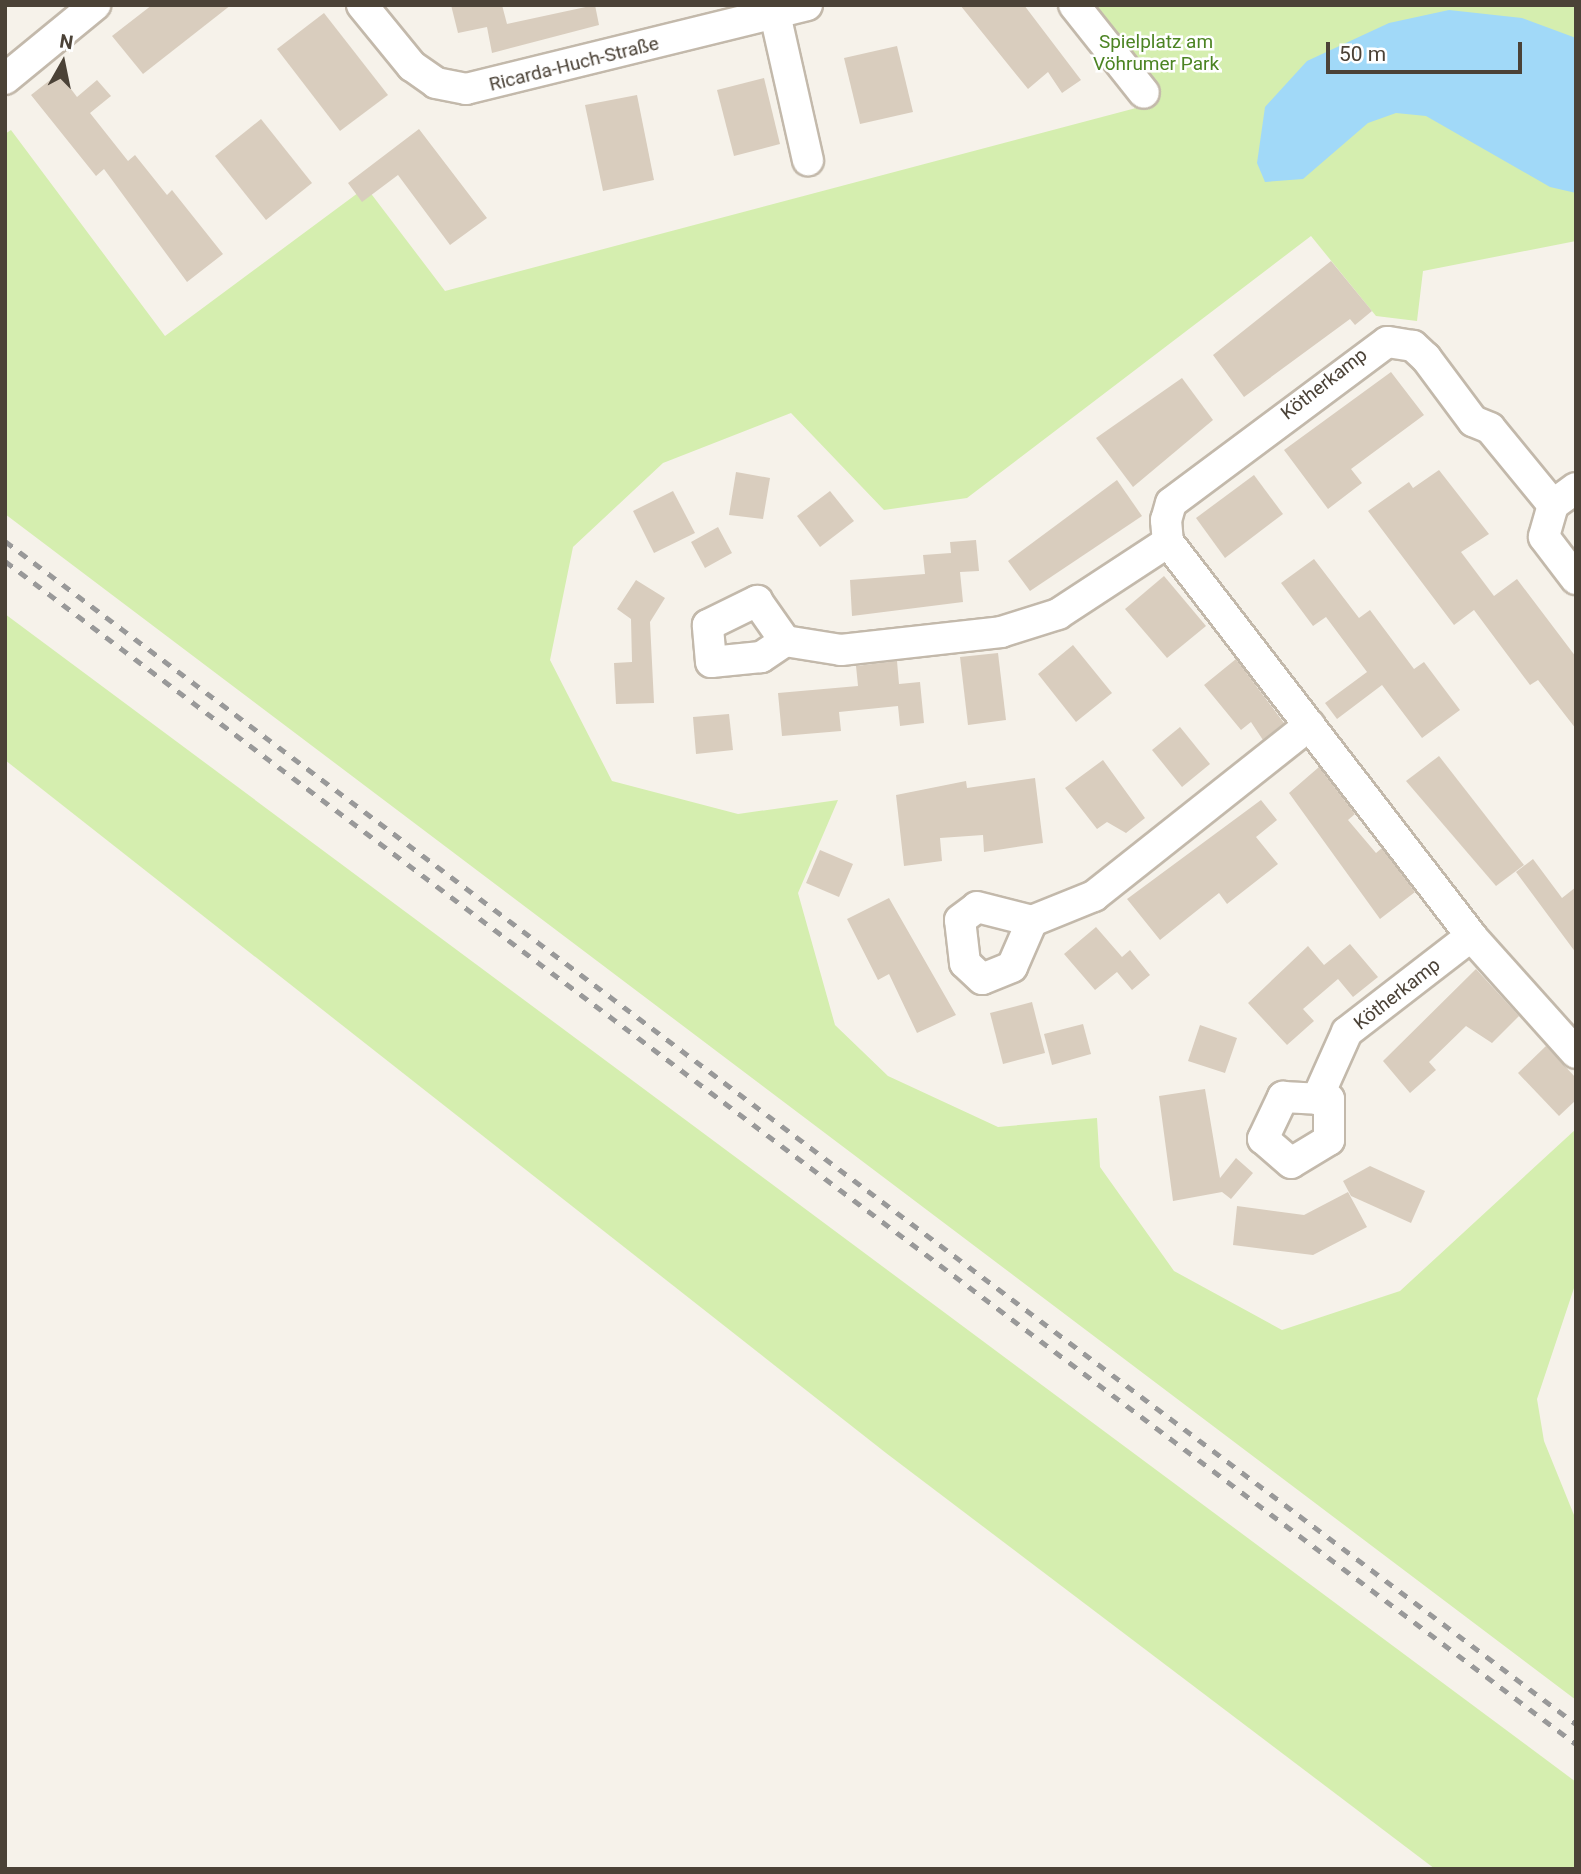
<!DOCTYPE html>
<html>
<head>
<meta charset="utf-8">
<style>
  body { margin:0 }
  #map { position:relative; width:1581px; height:1874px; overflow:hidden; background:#f6f2ea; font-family:Roboto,sans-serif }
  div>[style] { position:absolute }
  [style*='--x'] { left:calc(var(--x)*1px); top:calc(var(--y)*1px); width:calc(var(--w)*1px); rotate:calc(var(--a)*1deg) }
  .green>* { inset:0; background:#d5eeaf }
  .water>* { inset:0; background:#a1d9f8 }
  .building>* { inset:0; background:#d9cdbe }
  .roads { filter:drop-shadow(2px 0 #c3b9ab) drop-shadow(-2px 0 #c3b9ab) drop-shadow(0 2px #c3b9ab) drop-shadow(0 -2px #c3b9ab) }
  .street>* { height:30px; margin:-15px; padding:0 15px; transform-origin:15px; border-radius:15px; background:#fff }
  .rail>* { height:5px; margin-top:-2.5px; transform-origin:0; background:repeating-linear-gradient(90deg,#999 0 9px,transparent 0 18px) }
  span { translate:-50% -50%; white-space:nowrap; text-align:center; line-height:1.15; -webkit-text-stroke:5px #fff; paint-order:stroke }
  .park-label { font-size:19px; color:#4c8423 }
  .street-label { font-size:19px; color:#4b4237 }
  .frame { position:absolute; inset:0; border:7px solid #4b4237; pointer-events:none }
  .north { position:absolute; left:28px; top:28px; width:70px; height:70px; -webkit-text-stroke:5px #fff; paint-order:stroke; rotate:9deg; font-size:19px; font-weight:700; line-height:28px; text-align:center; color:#4b4237 }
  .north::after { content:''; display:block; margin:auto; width:24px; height:32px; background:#4b4237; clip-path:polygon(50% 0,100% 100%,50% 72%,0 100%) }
  .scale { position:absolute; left:1326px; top:42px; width:196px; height:32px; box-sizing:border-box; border:4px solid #4b4237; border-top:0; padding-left:9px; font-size:21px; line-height:24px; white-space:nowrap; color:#4b4237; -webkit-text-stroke:5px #fff; paint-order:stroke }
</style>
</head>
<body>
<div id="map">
  <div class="green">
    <div style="clip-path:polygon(1058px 5px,1576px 5px,1576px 241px,1423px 271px,1417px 321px,1376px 316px,1311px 236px,967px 498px,884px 510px,791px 413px,663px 463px,573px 547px,550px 660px,612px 781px,738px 814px,838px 800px,798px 893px,835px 1025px,888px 1076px,998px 1127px,1097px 1118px,1100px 1167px,1174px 1271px,1282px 1330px,1400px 1291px,1576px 1129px,1576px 1282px,1537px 1399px,1544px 1441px,1576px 1520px,1576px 1700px,5px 514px,5px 134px,11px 130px,165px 336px,366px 187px,445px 291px,1136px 108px)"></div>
    <div style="clip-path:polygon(5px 614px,1576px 1782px,1576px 1869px,1435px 1869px,886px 1453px,5px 760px)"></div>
  </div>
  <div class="water">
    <div style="clip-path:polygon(1449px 10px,1522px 18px,1576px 38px,1576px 193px,1550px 187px,1426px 116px,1396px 113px,1368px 123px,1303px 179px,1265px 182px,1257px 163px,1265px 107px,1307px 61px,1389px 23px)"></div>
  </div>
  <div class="building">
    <div style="clip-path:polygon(152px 5px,231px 5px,143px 74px,112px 36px)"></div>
    <div style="clip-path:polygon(451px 5px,502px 5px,507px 24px,595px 5px,599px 25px,492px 53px,487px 27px,458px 33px)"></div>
    <div style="clip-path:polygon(960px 5px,1024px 5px,1081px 80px,1062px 93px,1048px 72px,1028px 89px)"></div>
    <div style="clip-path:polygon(324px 13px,388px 95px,340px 131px,277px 49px)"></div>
    <div style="clip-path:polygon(897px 46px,913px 112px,860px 124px,844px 58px)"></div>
    <div style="clip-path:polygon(59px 73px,77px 97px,97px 80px,111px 96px,90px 113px,128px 161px,135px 155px,167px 195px,172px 190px,223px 254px,187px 282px,104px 169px,96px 176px,31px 95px)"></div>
    <div style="clip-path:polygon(764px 78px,780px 144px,734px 156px,717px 90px)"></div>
    <div style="clip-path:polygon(637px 95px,654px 180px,603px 191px,585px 105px)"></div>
    <div style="clip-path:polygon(261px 119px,312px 183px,266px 220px,215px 156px)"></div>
    <div style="clip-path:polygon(419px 129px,487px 218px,450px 245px,398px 175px,362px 202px,348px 183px)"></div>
    <div style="clip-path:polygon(1331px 261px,1372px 311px,1355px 325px,1350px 319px,1244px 397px,1213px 355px)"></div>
    <div style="clip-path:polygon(1391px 372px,1424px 415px,1351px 469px,1362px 483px,1328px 509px,1284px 450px)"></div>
    <div style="clip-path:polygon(1182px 378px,1213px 420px,1133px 487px,1096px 438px)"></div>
    <div style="clip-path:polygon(1439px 470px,1489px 534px,1461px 552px,1494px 596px,1517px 579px,1576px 657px,1576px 729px,1538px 680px,1530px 685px,1474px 610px,1454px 625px,1368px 511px,1409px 482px,1413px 488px)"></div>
    <div style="clip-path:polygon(736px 472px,770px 478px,763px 519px,729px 515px)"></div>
    <div style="clip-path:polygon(1254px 475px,1283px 514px,1225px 558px,1196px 518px)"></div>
    <div style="clip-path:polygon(1117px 480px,1142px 516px,1030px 591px,1008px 561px)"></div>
    <div style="clip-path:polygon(673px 491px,695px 533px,654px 553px,633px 511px)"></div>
    <div style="clip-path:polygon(830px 491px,854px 521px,820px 547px,797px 516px)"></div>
    <div style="clip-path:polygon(718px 527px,732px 553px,705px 568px,691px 542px)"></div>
    <div style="clip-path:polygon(976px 540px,979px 571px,960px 572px,963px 602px,852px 616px,850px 580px,925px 574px,923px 555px,951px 553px,950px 542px)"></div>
    <div style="clip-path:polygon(1314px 559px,1359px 618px,1370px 610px,1414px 669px,1424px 662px,1460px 710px,1422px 738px,1382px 685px,1337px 719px,1325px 703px,1367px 672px,1326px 617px,1313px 626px,1281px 583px)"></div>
    <div style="clip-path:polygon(1164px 576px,1206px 626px,1167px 658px,1125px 609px)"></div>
    <div style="clip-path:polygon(636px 580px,665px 598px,650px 622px,654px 703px,616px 704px,614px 663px,632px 662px,631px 619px,617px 609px)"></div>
    <div style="clip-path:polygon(1073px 645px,1112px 693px,1076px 722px,1038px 674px)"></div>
    <div style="clip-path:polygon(998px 653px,1006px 720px,968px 725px,960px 657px)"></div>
    <div style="clip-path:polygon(1236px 659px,1284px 723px,1263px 740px,1251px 722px,1241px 730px,1204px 685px)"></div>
    <div style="clip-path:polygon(897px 661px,899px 684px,920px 682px,924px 723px,900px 726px,898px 706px,839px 712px,841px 731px,782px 736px,778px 693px,858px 686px,856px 666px)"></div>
    <div style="clip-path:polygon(729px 714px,733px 750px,696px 754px,693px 717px)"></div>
    <div style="clip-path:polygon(1180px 727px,1210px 764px,1182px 787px,1152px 750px)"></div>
    <div style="clip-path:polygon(1439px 756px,1524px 865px,1496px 886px,1406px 781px)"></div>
    <div style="clip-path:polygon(1103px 760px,1145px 818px,1126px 833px,1107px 822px,1097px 829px,1065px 788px)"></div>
    <div style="clip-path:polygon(1319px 767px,1355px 814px,1348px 820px,1376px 853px,1382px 848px,1415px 892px,1380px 919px,1289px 793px)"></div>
    <div style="clip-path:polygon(1035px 778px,1043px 843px,984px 852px,983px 835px,940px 838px,942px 861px,904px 866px,896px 795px,966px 781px,967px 788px)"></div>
    <div style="clip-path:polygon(1261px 800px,1277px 820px,1256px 837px,1278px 864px,1227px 904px,1219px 893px,1160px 940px,1127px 899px)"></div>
    <div style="clip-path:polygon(820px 850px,853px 864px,839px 897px,806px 883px)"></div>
    <div style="clip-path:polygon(1533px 859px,1562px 898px,1576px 887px,1576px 953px,1516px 872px)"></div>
    <div style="clip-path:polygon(889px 898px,956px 1015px,917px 1033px,889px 974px,878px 980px,847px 919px)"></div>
    <div style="clip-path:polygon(1096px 927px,1122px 957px,1130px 950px,1150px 975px,1132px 990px,1117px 972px,1095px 990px,1064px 954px)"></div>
    <div style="clip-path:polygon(1350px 944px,1378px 977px,1353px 997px,1338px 979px,1303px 1009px,1314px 1021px,1287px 1045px,1248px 1003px,1308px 946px,1324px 965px)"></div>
    <div style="clip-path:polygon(1476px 969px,1519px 1016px,1492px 1043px,1466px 1026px,1429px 1062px,1436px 1070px,1410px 1093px,1383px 1061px)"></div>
    <div style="clip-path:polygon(1032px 1002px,1045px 1053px,1003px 1064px,990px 1013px)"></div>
    <div style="clip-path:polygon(1083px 1024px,1091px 1054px,1052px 1065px,1044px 1034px)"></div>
    <div style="clip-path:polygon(1200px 1025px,1237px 1038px,1225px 1073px,1188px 1061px)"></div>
    <div style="clip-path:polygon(1546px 1046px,1576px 1078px,1576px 1100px,1559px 1116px,1518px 1073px)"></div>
    <div style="clip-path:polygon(1205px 1089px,1220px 1178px,1236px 1158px,1253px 1173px,1231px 1199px,1222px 1192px,1173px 1201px,1159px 1096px)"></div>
    <div style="clip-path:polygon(1370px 1166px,1425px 1191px,1411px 1223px,1351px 1196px,1343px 1181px)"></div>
    <div style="clip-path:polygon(1348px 1192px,1367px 1227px,1313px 1255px,1233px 1245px,1237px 1206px,1304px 1215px)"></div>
  </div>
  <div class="roads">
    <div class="street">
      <div style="--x:362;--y:5;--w:79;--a:50.7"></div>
      <div style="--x:412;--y:66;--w:29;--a:35"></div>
      <div style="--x:436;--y:83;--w:31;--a:11"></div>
      <div style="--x:466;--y:89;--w:351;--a:-13.8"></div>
      <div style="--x:1074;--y:5;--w:112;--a:51.5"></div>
      <div style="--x:775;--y:14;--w:150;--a:77.3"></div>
      <div style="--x:5;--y:79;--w:117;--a:-39.4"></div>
      <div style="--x:1576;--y:488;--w:29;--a:144"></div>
      <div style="--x:1553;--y:505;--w:99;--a:-129.3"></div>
      <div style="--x:1490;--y:428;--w:18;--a:-158"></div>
      <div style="--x:1473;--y:421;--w:79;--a:-126.7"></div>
      <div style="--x:1426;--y:358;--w:18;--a:-137"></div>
      <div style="--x:1413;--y:346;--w:26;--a:-171"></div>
      <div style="--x:1387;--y:342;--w:269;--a:143.3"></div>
      <div style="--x:1171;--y:503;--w:18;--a:106"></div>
      <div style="--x:1166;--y:520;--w:22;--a:85"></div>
      <div style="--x:1168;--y:542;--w:497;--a:52.4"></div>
      <div style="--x:1471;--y:936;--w:157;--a:48.1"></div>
      <div style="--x:1553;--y:505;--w:33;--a:106"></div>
      <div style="--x:1544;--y:537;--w:53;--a:52.7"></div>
      <div style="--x:785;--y:641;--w:29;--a:146"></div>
      <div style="--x:761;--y:657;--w:50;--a:174.3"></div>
      <div style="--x:711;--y:662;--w:37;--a:-95"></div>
      <div style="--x:708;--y:625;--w:55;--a:-26.1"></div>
      <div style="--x:757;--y:601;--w:49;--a:55"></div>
      <div style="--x:785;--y:641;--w:57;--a:9.1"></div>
      <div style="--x:841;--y:650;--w:161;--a:-6.4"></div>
      <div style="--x:1001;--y:632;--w:60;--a:-17.5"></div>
      <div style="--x:1058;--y:614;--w:131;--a:-33.2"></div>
      <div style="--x:1032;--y:921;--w:50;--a:113.5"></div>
      <div style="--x:1012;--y:967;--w:32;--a:158"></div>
      <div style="--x:982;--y:979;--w:23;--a:-137"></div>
      <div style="--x:965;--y:963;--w:43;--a:-96.6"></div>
      <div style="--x:960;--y:920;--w:21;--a:-37"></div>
      <div style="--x:977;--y:907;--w:57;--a:14.3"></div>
      <div style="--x:1032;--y:921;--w:67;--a:-22"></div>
      <div style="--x:1094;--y:896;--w:275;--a:-38.4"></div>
      <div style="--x:1317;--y:1099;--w:12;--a:0"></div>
      <div style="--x:1329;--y:1099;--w:41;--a:90"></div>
      <div style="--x:1329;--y:1140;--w:44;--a:148.8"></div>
      <div style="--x:1291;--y:1163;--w:37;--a:-139"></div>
      <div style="--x:1263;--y:1139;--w:47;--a:-64.5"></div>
      <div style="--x:1283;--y:1097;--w:34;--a:3"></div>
      <div style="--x:1317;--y:1099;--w:73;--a:-65.9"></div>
      <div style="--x:1347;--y:1032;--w:157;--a:-37.7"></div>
    </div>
  </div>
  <div class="rail">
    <div style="--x:5;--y:541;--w:1967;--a:36.98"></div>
    <div style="--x:5;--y:561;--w:1967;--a:36.98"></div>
  </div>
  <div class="park-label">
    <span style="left:1156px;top:53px">Spielplatz am<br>Vöhrumer Park</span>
  </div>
  <div class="street-label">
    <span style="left:574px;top:64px;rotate:-14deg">Ricarda-Huch-Straße</span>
    <span style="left:1324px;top:384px;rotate:-38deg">Kötherkamp</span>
    <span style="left:1397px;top:994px;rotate:-38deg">Kötherkamp</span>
  </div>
  <div class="frame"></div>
  <div class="north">N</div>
  <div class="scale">50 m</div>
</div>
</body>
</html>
